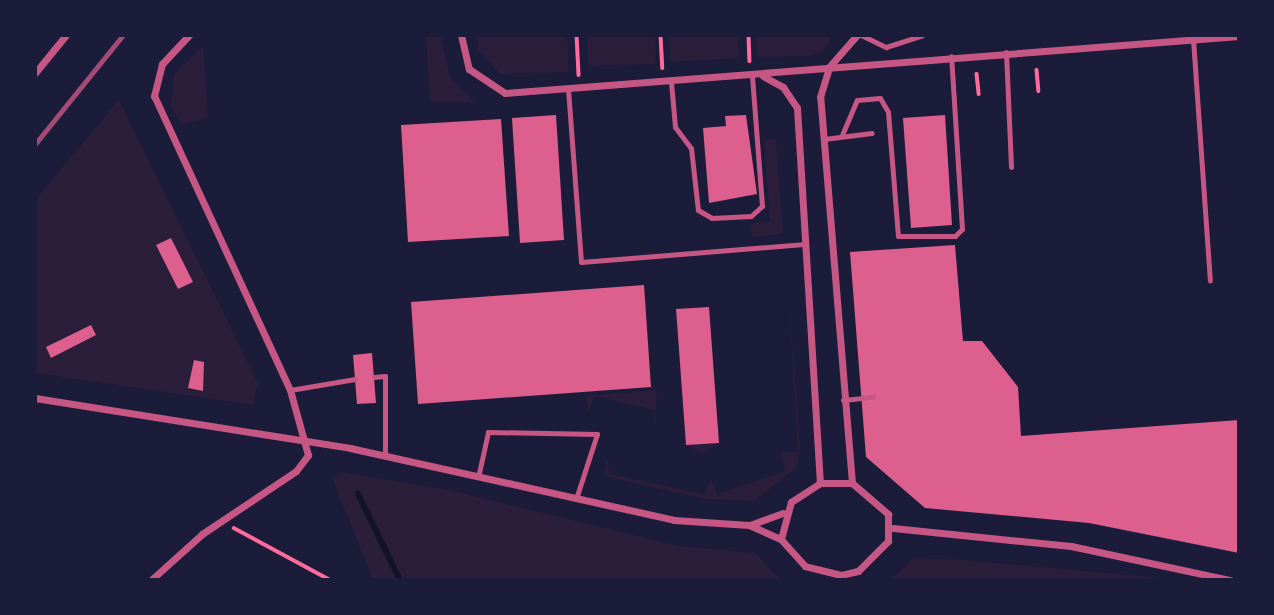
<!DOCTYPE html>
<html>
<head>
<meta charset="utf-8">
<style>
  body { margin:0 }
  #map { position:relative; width:1274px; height:615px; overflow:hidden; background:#1b1b3a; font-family:Montserrat,sans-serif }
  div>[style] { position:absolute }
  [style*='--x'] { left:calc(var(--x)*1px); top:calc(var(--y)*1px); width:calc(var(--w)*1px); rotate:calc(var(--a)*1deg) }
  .green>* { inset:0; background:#2a1e3b }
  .stream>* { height:6px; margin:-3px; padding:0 3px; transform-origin:3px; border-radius:3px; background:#12122b }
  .building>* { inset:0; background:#dd5f8e }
  .path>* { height:3.5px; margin:-1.75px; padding:0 1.75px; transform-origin:1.75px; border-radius:1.75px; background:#ff6b9d }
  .service>* { height:5px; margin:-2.5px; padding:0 2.5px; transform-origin:2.5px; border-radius:2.5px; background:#c65784 }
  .minor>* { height:7px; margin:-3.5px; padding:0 3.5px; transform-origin:3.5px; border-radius:3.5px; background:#c65784 }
  .rail>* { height:5px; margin:-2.5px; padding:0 2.5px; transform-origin:2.5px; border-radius:2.5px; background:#a44b75 }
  span { translate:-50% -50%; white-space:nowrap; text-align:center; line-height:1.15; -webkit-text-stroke:7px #1b1b3a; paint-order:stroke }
  .frame { position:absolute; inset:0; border:37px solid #1b1b3a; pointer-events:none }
</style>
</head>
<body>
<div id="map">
  <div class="green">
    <div style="clip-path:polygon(426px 35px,441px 35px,450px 77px,475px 102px,430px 102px)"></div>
    <div style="clip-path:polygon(479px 35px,567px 35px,569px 72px,500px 74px,477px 49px)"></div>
    <div style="clip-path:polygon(587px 35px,655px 35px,656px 64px,588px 66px)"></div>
    <div style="clip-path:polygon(669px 35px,737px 35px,740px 58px,670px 62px)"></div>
    <div style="clip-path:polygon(756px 35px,833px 35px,824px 50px,809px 56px,757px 57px)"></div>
    <div style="clip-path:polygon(203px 46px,208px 118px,181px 124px,171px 105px,174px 74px)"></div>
    <div style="clip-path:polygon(119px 100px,258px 383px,253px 405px,35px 373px,35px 200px)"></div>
    <div style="clip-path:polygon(776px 139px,783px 234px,752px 237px,751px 223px,770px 222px,764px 140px)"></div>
    <div style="clip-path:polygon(787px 265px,800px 448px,797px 467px,754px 501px,706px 499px,604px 476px,608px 456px,609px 474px,704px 494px,711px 479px,717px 494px,785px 471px,781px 452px,798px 451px)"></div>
    <div style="clip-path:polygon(657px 390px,655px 427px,654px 410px,595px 396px,588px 412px,586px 396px)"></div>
    <div style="clip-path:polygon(719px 443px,703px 454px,686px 445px)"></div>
    <div style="clip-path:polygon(341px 472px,449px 490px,678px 546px,755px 553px,781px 580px,373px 580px,332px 478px)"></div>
    <div style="clip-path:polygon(914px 558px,951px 559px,1184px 580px,890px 580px)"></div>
  </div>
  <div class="stream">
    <div style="--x:358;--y:494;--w:96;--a:64"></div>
  </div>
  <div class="building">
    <div style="clip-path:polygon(556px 115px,564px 240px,520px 243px,512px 118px)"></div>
    <div style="clip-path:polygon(746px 115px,757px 194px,709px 203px,703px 128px,726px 126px,725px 116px)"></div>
    <div style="clip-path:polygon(945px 115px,952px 225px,911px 228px,903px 118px)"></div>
    <div style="clip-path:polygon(501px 119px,509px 236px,408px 242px,401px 125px)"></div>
    <div style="clip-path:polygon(171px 238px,193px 282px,178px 289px,156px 245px)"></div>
    <div style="clip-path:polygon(955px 245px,963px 341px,982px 341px,1018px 387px,1021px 436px,1239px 420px,1239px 553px,1089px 523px,925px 508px,866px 457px,850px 252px)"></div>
    <div style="clip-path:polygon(644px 285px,651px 387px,418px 404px,411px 302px)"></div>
    <div style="clip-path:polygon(709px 307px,719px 443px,686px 445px,676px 309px)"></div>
    <div style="clip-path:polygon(91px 325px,96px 335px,51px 358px,46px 347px)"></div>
    <div style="clip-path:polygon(372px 353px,376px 403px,357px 404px,353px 355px)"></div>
    <div style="clip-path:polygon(194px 360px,204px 362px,203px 391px,188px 388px)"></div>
  </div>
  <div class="path">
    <div style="--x:577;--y:35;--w:40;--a:87.1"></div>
    <div style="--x:661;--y:35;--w:33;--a:87"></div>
    <div style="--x:749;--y:35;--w:26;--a:88"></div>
    <div style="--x:1037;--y:70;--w:21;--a:85"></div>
    <div style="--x:977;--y:74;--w:20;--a:84"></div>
    <div style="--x:234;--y:528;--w:109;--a:28.4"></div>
  </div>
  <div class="service">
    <div style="--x:861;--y:35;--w:28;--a:26"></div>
    <div style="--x:886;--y:47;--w:38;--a:-18"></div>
    <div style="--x:1193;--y:39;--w:242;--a:86"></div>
    <div style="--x:1006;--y:52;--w:115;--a:87.5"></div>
    <div style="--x:671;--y:82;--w:45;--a:84.9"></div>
    <div style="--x:675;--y:127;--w:26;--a:53"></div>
    <div style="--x:691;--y:148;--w:62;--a:83.6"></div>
    <div style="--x:698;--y:210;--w:16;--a:30"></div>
    <div style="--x:712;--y:218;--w:39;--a:-3"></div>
    <div style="--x:751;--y:216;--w:15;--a:-42"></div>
    <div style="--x:762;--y:206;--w:130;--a:-94.4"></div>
    <div style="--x:568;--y:89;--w:173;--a:85.7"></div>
    <div style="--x:581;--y:262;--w:226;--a:-4.6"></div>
    <div style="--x:842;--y:135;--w:38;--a:-67"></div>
    <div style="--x:857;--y:100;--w:23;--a:-5"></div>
    <div style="--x:880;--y:98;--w:16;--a:60"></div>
    <div style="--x:888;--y:112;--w:124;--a:85.4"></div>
    <div style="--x:898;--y:236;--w:57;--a:0"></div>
    <div style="--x:955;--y:236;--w:10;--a:-45"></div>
    <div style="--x:962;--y:229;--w:173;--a:-93.6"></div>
    <div style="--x:824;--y:139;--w:48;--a:-7.1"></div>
    <div style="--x:374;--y:377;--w:11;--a:-5"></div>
    <div style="--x:385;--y:376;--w:79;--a:90"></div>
    <div style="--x:290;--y:390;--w:66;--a:-9.6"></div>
    <div style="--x:843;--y:400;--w:30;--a:-6"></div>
    <div style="--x:479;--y:473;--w:42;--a:-77.6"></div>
    <div style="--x:488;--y:432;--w:109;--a:1.1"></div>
    <div style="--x:597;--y:434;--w:65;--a:107.9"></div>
  </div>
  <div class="minor">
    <div style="--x:461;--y:35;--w:35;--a:77"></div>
    <div style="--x:469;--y:69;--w:43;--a:33.7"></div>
    <div style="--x:505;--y:93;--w:736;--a:-4.44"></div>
    <div style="--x:35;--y:73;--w:49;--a:-50.8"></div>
    <div style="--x:763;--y:76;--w:23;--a:29"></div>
    <div style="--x:783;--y:87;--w:25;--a:56"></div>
    <div style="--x:797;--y:108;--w:376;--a:86.5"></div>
    <div style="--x:35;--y:398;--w:319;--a:9"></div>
    <div style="--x:350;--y:448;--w:332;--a:12.5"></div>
    <div style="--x:674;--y:520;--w:75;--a:3.8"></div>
    <div style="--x:749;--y:525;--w:35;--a:24"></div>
    <div style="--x:820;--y:483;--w:32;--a:0"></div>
    <div style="--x:852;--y:483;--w:48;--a:40.7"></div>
    <div style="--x:888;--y:514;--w:27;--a:90"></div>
    <div style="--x:888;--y:541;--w:42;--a:135"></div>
    <div style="--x:858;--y:571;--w:17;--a:167"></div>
    <div style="--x:841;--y:575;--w:37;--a:-166"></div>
    <div style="--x:805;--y:566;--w:36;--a:-132"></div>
    <div style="--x:781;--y:539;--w:38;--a:-75"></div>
    <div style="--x:791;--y:502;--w:35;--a:-33"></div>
    <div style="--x:852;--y:483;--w:387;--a:-94.7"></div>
    <div style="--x:820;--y:97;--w:31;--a:-73"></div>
    <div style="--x:829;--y:67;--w:43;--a:-48.8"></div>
    <div style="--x:750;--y:525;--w:35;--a:-20"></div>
    <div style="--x:893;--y:528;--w:179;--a:5.8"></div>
    <div style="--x:1071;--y:546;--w:163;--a:12.1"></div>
    <div style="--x:151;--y:580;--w:69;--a:-42"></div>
    <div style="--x:202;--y:534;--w:113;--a:-33.8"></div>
    <div style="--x:296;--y:471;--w:20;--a:-53"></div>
    <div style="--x:308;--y:455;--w:67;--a:-105.5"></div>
    <div style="--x:290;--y:390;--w:324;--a:-114.8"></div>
    <div style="--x:154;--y:96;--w:33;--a:-76"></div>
    <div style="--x:162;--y:64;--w:40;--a:-47"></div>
  </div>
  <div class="rail">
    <div style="--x:35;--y:144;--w:140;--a:-51.1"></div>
  </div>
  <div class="frame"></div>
</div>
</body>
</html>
